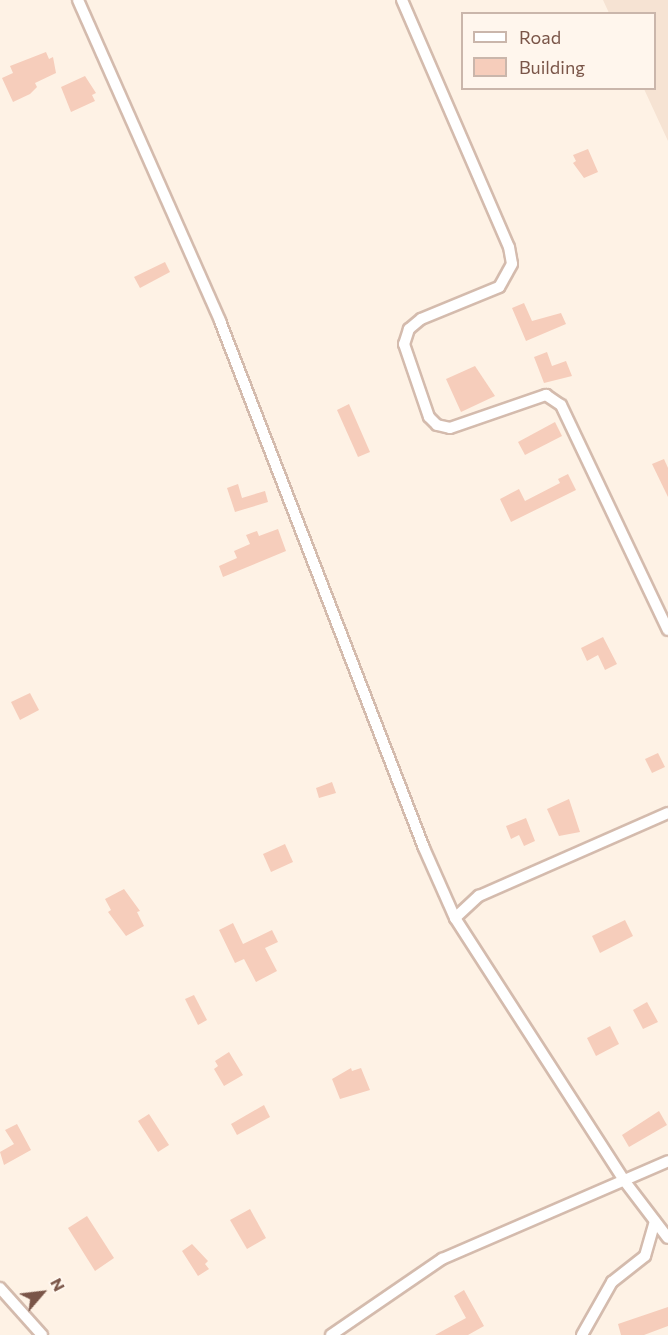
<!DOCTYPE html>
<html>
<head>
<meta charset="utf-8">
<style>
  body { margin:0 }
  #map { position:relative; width:668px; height:1335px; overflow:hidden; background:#fef2e5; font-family:Commissioner,sans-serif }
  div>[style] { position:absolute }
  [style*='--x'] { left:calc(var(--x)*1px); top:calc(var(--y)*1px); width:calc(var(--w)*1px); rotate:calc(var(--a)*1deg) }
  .residential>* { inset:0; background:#f6e3d3 }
  .building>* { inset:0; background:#f6cdbb }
  .roads { filter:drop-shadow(2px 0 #d4bbad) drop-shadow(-2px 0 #d4bbad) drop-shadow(0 2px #d4bbad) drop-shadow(0 -2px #d4bbad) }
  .minor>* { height:10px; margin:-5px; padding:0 5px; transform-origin:5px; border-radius:5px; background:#fff }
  span { translate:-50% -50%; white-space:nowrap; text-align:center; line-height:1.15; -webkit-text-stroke:5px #fff6ed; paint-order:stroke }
  .legend { position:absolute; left:461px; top:12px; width:195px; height:78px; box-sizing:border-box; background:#fff6ed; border:2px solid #cab6ab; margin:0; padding:8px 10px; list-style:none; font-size:18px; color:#7a5548 }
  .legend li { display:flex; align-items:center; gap:12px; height:30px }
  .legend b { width:30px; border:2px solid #cab6ab }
  .north { position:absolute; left:12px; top:1263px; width:60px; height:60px; -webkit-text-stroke:4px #fff6ed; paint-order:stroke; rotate:62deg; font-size:16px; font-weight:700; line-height:24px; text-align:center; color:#7a5548 }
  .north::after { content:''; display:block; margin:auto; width:21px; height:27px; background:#7a5548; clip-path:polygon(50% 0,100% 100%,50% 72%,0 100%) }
</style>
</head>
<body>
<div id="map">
  <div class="residential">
    <div style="clip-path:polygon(603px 0,668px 0,668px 141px,644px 89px,654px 88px,654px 14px,609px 13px)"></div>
  </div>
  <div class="building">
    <div style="clip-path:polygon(46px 52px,49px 59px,53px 57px,56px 73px,35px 83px,37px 87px,30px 94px,13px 102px,2px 78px,13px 73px,10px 66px)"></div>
    <div style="clip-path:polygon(85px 76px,96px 93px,92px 95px,95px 101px,71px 112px,61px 87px)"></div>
    <div style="clip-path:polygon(588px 149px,598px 172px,584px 178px,573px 163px,576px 161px,573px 155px)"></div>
    <div style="clip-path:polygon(165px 262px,170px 272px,140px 288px,134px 277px)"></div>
    <div style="clip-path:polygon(524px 303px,532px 321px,561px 313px,566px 324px,526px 341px,512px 308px)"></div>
    <div style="clip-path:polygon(547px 352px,552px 366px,566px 361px,572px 376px,544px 383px,534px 357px)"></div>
    <div style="clip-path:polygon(475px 366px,495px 396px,461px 412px,446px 379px)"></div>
    <div style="clip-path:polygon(349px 404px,370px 452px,358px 457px,337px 410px)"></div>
    <div style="clip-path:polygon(555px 422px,562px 436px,525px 455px,518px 442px)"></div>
    <div style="clip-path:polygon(664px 459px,668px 468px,668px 497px,652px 464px)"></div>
    <div style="clip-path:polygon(568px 474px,576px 490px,511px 522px,500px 499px,519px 489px,525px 501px,560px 483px,558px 479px)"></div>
    <div style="clip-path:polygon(238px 484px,242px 498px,265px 491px,268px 502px,235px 512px,227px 488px)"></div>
    <div style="clip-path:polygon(278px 529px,286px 551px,223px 577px,219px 566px,237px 558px,234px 551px,250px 544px,246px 535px,257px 531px,259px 536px)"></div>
    <div style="clip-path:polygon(603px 637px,617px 664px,605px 670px,598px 655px,587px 661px,581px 648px)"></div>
    <div style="clip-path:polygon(30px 693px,39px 710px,20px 720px,11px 702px)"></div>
    <div style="clip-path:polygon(658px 753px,665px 767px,652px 773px,645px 759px)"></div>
    <div style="clip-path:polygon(332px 782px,336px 793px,319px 798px,316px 788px)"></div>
    <div style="clip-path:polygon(569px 799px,580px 832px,559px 836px,547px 809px)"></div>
    <div style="clip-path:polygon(526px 818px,535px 841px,524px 846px,519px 835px,511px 839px,506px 826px)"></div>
    <div style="clip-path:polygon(285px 844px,293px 862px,271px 872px,263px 854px)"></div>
    <div style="clip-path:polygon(124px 889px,140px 911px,137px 912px,144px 926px,126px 936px,108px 912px,111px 910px,105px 899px)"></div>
    <div style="clip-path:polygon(625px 920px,633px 936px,600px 953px,592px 936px)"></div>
    <div style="clip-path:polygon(233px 923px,243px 944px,272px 930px,278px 942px,265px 948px,277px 971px,256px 982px,244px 959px,235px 963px,219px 930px)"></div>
    <div style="clip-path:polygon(194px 995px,207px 1020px,198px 1025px,185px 999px)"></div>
    <div style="clip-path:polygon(647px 1002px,658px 1022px,643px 1029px,633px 1010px)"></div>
    <div style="clip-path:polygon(610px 1026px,619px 1044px,596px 1056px,587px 1038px)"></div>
    <div style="clip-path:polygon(229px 1052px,243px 1075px,224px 1086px,214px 1069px,218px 1066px,215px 1061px)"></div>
    <div style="clip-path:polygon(351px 1068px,352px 1071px,361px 1068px,370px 1090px,340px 1099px,332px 1079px)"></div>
    <div style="clip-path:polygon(264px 1105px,270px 1117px,237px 1135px,231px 1124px)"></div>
    <div style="clip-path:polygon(659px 1111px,667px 1125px,629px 1147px,622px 1135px)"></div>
    <div style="clip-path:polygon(149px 1114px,169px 1145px,158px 1152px,138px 1121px)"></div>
    <div style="clip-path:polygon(17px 1124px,31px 1150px,4px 1165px,0 1152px,14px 1144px,5px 1130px)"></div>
    <div style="clip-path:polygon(250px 1209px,266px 1238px,247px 1249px,230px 1220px)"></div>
    <div style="clip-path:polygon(87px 1216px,114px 1258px,95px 1271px,68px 1228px)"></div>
    <div style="clip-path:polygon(192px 1244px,208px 1261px,205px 1264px,209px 1269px,198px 1276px,182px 1251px)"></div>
    <div style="clip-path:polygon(464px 1290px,484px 1326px,468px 1335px,435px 1335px,466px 1318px,454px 1296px)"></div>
    <div style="clip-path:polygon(668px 1307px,668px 1326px,644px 1335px,621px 1335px,618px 1324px)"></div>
  </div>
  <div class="roads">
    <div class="minor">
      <div style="--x:78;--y:0;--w:351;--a:66.1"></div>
      <div style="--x:220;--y:321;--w:565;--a:68.84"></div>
      <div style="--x:424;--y:848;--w:77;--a:66.1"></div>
      <div style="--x:455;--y:918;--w:310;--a:57.2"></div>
      <div style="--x:623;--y:1179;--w:74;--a:52.7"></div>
      <div style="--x:402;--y:0;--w:269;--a:66.6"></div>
      <div style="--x:509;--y:247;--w:17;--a:80"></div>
      <div style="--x:512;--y:264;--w:26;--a:119"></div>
      <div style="--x:499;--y:287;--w:84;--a:157.7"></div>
      <div style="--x:421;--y:319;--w:16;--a:140"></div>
      <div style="--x:409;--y:329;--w:16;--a:108"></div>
      <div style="--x:404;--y:344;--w:77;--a:71.1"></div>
      <div style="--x:429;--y:417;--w:11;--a:45"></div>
      <div style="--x:437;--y:425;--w:13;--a:13"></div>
      <div style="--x:450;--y:428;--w:102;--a:-19"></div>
      <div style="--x:546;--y:395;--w:18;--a:34"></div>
      <div style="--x:561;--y:405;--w:249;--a:64.6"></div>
      <div style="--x:455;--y:918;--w:33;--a:-43"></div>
      <div style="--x:479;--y:896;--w:206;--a:-23.7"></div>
      <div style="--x:0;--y:1288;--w:63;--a:48.2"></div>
      <div style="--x:331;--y:1335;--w:135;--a:-34.4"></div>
      <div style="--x:442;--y:1259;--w:246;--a:-23.4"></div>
      <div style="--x:582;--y:1335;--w:61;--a:-60.5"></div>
      <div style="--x:612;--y:1282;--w:42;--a:-38.2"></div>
      <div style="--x:645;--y:1256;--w:36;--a:-74"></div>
    </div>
  </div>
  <ul class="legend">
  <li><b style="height:8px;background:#fff"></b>Road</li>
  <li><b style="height:16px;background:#f6cdbb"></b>Building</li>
  </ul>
  <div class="north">N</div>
</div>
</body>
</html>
